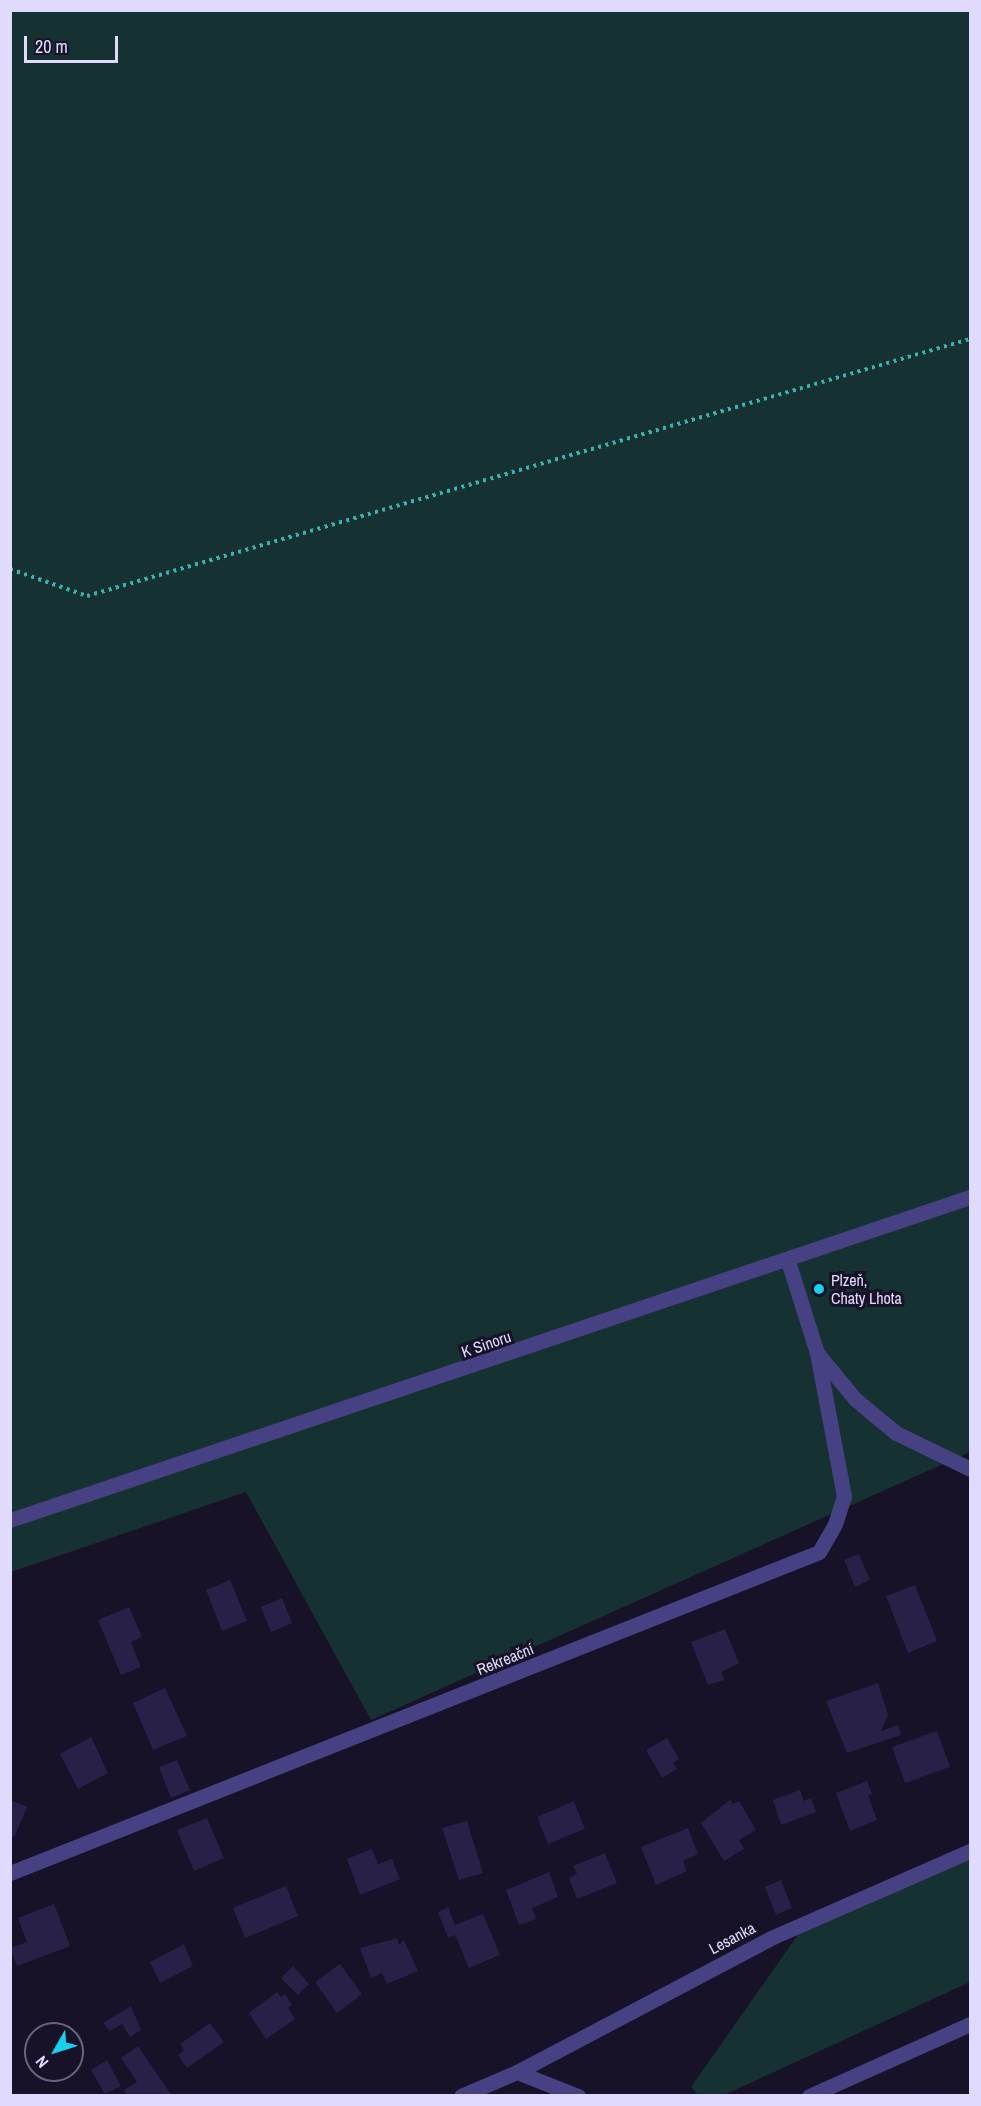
<!DOCTYPE html>
<html>
<head>
<meta charset="utf-8">
<style>
  body { margin:0 }
  #map { position:relative; width:981px; height:2106px; overflow:hidden; background:#171228; font-family:"Archivo Narrow",sans-serif }
  div>[style] { position:absolute }
  [style*='--x'] { left:calc(var(--x)*1px); top:calc(var(--y)*1px); width:calc(var(--w)*1px); rotate:calc(var(--a)*1deg) }
  .green>* { inset:0; background:#153131 }
  .building>* { inset:0; background:#291f47 }
  .path>* { height:4px; margin-top:-2px; transform-origin:0; background:repeating-linear-gradient(90deg,#3ab2af 0 3px,transparent 0 7.5px) }
  .minor>* { height:15px; margin:-7.5px; padding:0 7.5px; transform-origin:7.5px; border-radius:7.5px; background:#464183 }
  .tertiary>* { height:15px; margin:-7.5px; padding:0 7.5px; transform-origin:7.5px; border-radius:7.5px; background:#464183 }
  .dots>* { width:16px; height:16px; translate:-50% -50%; box-sizing:border-box; border:3px solid #171228; border-radius:50% }
  span { translate:-50% -50%; white-space:nowrap; text-align:center; line-height:1.15; -webkit-text-stroke:6px #171228; paint-order:stroke }
  .poi-label { font-size:16px; color:#e0dbfc }
  .left { translate:0 -50%; text-align:left }
  .street-label { font-size:16px; color:#e0dbfc }
  .frame { position:absolute; inset:0; border:12px solid #e0dbfc; pointer-events:none }
  .north { position:absolute; left:24px; top:2022px; width:60px; height:60px; box-sizing:border-box; background:#171228; border:2px solid #67627d; border-radius:50%; rotate:231deg; font-size:16px; font-weight:700; line-height:24px; text-align:center; color:#e0dbfc }
  .north::after { content:''; display:block; margin:auto; width:21px; height:27px; background:#16d1ee; clip-path:polygon(50% 0,100% 100%,50% 72%,0 100%) }
  .scale { position:absolute; left:24px; top:36px; width:94px; height:27px; box-sizing:border-box; border:3px solid #e0dbfc; border-top:0; padding-left:8px; font-size:18px; line-height:21px; white-space:nowrap; color:#e0dbfc; -webkit-text-stroke:4px #171228; paint-order:stroke }
</style>
</head>
<body>
<div id="map">
  <div class="green">
    <div style="clip-path:polygon(10px 11px,970px 11px,970px 1452px,371px 1720px,246px 1492px,11px 1572px)"></div>
    <div style="clip-path:polygon(970px 1844px,970px 1982px,724px 2095px,698px 2095px,691px 2087px,809px 1919px)"></div>
  </div>
  <div class="building">
    <div style="clip-path:polygon(859px 1554px,870px 1580px,855px 1587px,844px 1560px)"></div>
    <div style="clip-path:polygon(230px 1580px,247px 1621px,222px 1631px,206px 1590px)"></div>
    <div style="clip-path:polygon(915px 1585px,937px 1641px,908px 1653px,886px 1596px)"></div>
    <div style="clip-path:polygon(282px 1598px,292px 1623px,271px 1632px,261px 1607px)"></div>
    <div style="clip-path:polygon(129px 1607px,142px 1637px,131px 1642px,141px 1667px,121px 1675px,98px 1620px)"></div>
    <div style="clip-path:polygon(725px 1629px,739px 1663px,721px 1672px,724px 1680px,708px 1685px,691px 1642px)"></div>
    <div style="clip-path:polygon(878px 1683px,888px 1715px,881px 1731px,898px 1725px,901px 1735px,847px 1753px,826px 1701px)"></div>
    <div style="clip-path:polygon(165px 1688px,187px 1736px,153px 1750px,133px 1703px)"></div>
    <div style="clip-path:polygon(937px 1731px,950px 1767px,905px 1783px,892px 1747px)"></div>
    <div style="clip-path:polygon(91px 1737px,108px 1773px,78px 1789px,60px 1754px)"></div>
    <div style="clip-path:polygon(667px 1738px,679px 1759px,673px 1763px,677px 1769px,662px 1778px,646px 1750px)"></div>
    <div style="clip-path:polygon(177px 1760px,190px 1790px,171px 1798px,159px 1767px)"></div>
    <div style="clip-path:polygon(867px 1781px,872px 1794px,868px 1795px,877px 1820px,850px 1831px,836px 1793px)"></div>
    <div style="clip-path:polygon(800px 1790px,804px 1801px,811px 1798px,816px 1812px,781px 1825px,773px 1800px)"></div>
    <div style="clip-path:polygon(10px 1800px,27px 1807px,15px 1836px,10px 1838px)"></div>
    <div style="clip-path:polygon(730px 1800px,733px 1804px,739px 1801px,756px 1830px,739px 1840px,744px 1849px,724px 1861px,701px 1823px)"></div>
    <div style="clip-path:polygon(574px 1801px,585px 1829px,548px 1844px,537px 1817px)"></div>
    <div style="clip-path:polygon(207px 1818px,224px 1858px,194px 1871px,177px 1830px)"></div>
    <div style="clip-path:polygon(467px 1821px,483px 1873px,459px 1880px,442px 1828px)"></div>
    <div style="clip-path:polygon(688px 1828px,698px 1854px,683px 1861px,687px 1871px,656px 1885px,641px 1847px)"></div>
    <div style="clip-path:polygon(372px 1849px,378px 1864px,392px 1859px,400px 1879px,360px 1895px,347px 1859px)"></div>
    <div style="clip-path:polygon(605px 1853px,617px 1883px,577px 1899px,569px 1878px,577px 1874px,573px 1866px)"></div>
    <div style="clip-path:polygon(549px 1872px,558px 1897px,532px 1908px,536px 1919px,519px 1925px,506px 1890px)"></div>
    <div style="clip-path:polygon(781px 1880px,792px 1908px,776px 1915px,765px 1887px)"></div>
    <div style="clip-path:polygon(286px 1886px,298px 1916px,245px 1938px,233px 1908px)"></div>
    <div style="clip-path:polygon(54px 1904px,70px 1946px,17px 1966px,10px 1948px,27px 1942px,18px 1918px)"></div>
    <div style="clip-path:polygon(448px 1907px,455px 1925px,483px 1914px,500px 1955px,469px 1968px,455px 1935px,448px 1938px,438px 1912px)"></div>
    <div style="clip-path:polygon(397px 1938px,399px 1945px,404px 1940px,418px 1971px,387px 1984px,382px 1973px,371px 1978px,360px 1948px)"></div>
    <div style="clip-path:polygon(184px 1944px,193px 1966px,160px 1983px,150px 1962px)"></div>
    <div style="clip-path:polygon(340px 1964px,362px 1994px,337px 2013px,315px 1982px)"></div>
    <div style="clip-path:polygon(293px 1966px,309px 1984px,298px 1995px,281px 1978px)"></div>
    <div style="clip-path:polygon(277px 1992px,281px 1997px,285px 1994px,292px 2005px,288px 2008px,295px 2019px,266px 2039px,249px 2013px)"></div>
    <div style="clip-path:polygon(131px 2006px,141px 2030px,130px 2037px,122px 2024px,110px 2031px,103px 2023px)"></div>
    <div style="clip-path:polygon(210px 2023px,224px 2042px,187px 2068px,178px 2055px,184px 2050px,180px 2044px)"></div>
    <div style="clip-path:polygon(138px 2046px,172px 2096px,127px 2096px,124px 2090px,137px 2082px,121px 2058px)"></div>
    <div style="clip-path:polygon(107px 2060px,121px 2086px,105px 2094px,91px 2070px)"></div>
  </div>
  <div class="path">
    <div style="--x:10;--y:569;--w:82;--a:19.3"></div>
    <div style="--x:87;--y:596;--w:920;--a:-16.23"></div>
  </div>
  <div class="minor">
    <div style="--x:788;--y:1261;--w:96;--a:72.5"></div>
    <div style="--x:817;--y:1353;--w:60;--a:50.4"></div>
    <div style="--x:855;--y:1399;--w:53;--a:39.7"></div>
    <div style="--x:896;--y:1433;--w:82;--a:25.9"></div>
    <div style="--x:10;--y:1873;--w:870;--a:-21.64"></div>
    <div style="--x:819;--y:1552;--w:32;--a:-60"></div>
    <div style="--x:835;--y:1524;--w:29;--a:-72"></div>
    <div style="--x:844;--y:1496;--w:146;--a:-100.7"></div>
    <div style="--x:517;--y:2072;--w:289;--a:-27.8"></div>
    <div style="--x:773;--y:1937;--w:215;--a:-23.6"></div>
    <div style="--x:461;--y:2096;--w:61;--a:-23.2"></div>
    <div style="--x:517;--y:2072;--w:66;--a:21.5"></div>
    <div style="--x:809;--y:2096;--w:176;--a:-24.1"></div>
  </div>
  <div class="tertiary">
    <div style="--x:10;--y:1520;--w:1013;--a:-18.6"></div>
  </div>
  <div class="dots">
    <div style="left:819px;top:1289px;background:#16d1ee"></div>
  </div>
  <div class="poi-label">
    <span class="left" style="left:831px;top:1289px">Plzeň,<br>Chaty Lhota</span>
  </div>
  <div class="street-label">
    <span style="left:486px;top:1344px;rotate:-19deg">K Sinoru</span>
    <span style="left:505px;top:1659px;rotate:-22deg">Rekreační</span>
    <span style="left:732px;top:1938px;rotate:-28deg">Lesanka</span>
  </div>
  <div class="frame"></div>
  <div class="north">N</div>
  <div class="scale">20 m</div>
</div>
</body>
</html>
